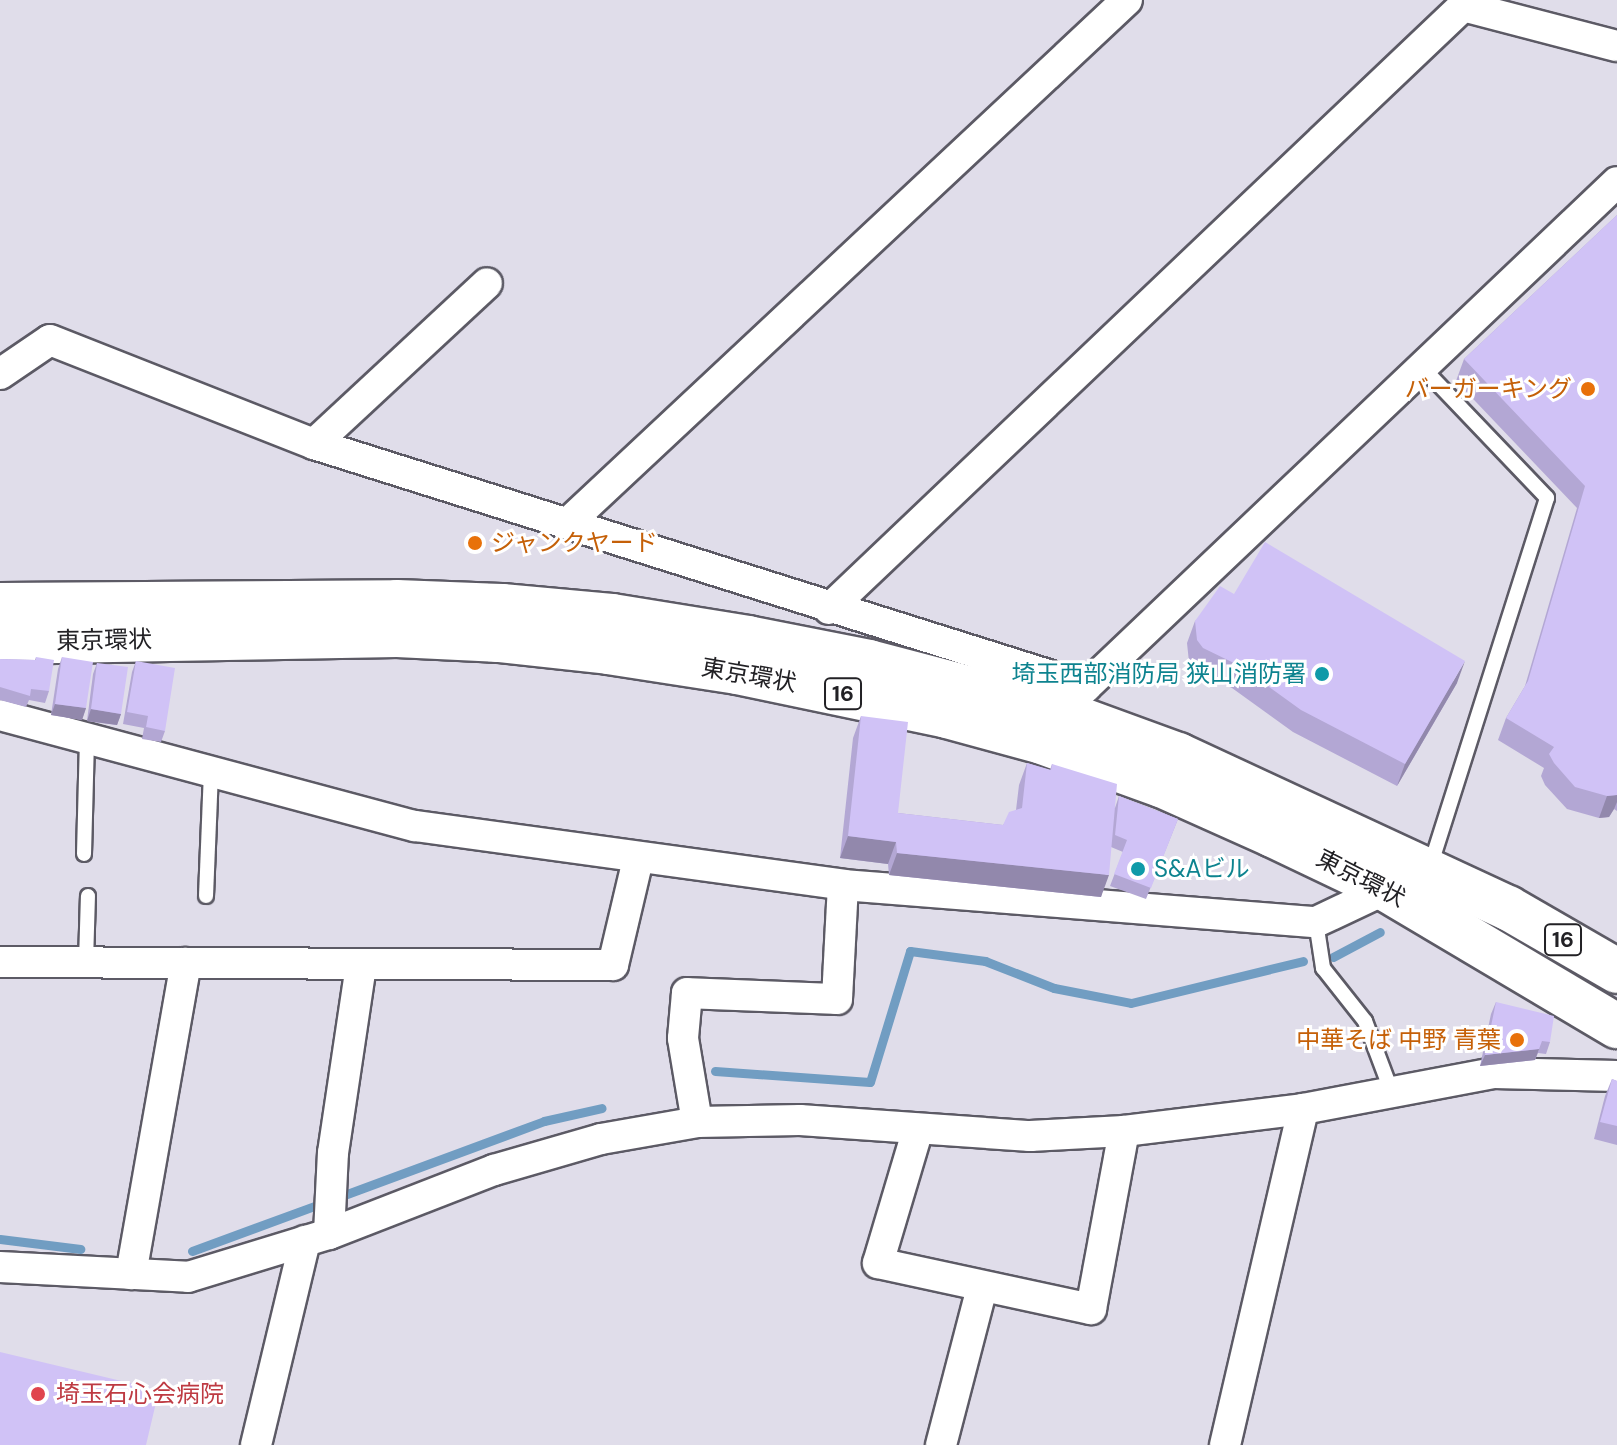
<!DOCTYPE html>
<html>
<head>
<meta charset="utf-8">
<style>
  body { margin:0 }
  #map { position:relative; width:1617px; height:1445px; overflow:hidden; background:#e0ddea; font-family:"DM Sans","Noto Sans JP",sans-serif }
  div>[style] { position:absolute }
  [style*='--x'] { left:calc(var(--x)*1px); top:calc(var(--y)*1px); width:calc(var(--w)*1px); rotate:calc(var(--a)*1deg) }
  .stream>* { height:9px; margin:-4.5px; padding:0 4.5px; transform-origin:4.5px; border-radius:4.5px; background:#719dc2 }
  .roads { filter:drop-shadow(2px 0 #5c5a65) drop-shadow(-2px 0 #5c5a65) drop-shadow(0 2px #5c5a65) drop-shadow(0 -2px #5c5a65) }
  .lane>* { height:14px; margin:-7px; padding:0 7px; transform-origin:7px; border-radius:7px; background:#fff }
  .street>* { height:30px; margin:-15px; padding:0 15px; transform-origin:15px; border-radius:15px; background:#fff }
  .highway>* { height:44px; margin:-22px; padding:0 22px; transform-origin:22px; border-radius:22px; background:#fff }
  .wall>* { inset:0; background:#b3a7d4 }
  .shaded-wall>* { inset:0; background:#9288ac }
  .building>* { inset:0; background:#d0c2f6 }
  .dots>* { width:22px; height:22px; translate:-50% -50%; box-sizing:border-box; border:4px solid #fff; border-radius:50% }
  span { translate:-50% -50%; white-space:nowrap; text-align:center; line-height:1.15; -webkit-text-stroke:6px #fff; paint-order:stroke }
  .shield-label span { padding:2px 6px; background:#fff; border:2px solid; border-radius:6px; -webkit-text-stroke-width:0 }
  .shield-label { font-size:22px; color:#222125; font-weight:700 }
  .food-label { font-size:24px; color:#c56008 }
  .right { translate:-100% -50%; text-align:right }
  .left { translate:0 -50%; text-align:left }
  .street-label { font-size:24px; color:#222125 }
  .culture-label { font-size:24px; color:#0d838f }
  .health-label { font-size:24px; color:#be3a42 }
</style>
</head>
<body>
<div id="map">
  <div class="stream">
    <div style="--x:1333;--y:957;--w:53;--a:-28"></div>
    <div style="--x:715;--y:1071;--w:155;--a:4.1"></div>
    <div style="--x:870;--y:1082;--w:137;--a:-73"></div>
    <div style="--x:910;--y:951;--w:76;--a:7.6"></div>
    <div style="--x:985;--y:961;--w:74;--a:21.4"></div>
    <div style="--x:1054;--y:988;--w:78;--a:11"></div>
    <div style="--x:1131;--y:1003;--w:177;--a:-13.7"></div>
    <div style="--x:347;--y:1194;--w:210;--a:-20.3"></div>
    <div style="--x:544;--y:1121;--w:59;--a:-12.6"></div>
    <div style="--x:0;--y:1239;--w:81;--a:7.1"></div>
    <div style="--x:192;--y:1251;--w:130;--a:-20.2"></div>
  </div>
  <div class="roads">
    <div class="lane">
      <div style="--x:1422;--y:367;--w:181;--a:46.3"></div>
      <div style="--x:1547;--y:498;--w:387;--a:107.6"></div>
      <div style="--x:84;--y:854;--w:116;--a:-88.5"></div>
      <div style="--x:206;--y:896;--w:125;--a:-87.7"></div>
      <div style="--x:1316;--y:922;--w:47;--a:81.3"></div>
      <div style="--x:1323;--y:968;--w:68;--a:51.6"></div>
      <div style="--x:1365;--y:1021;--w:77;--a:69.4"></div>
      <div style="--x:86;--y:962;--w:66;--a:-88.3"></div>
    </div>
    <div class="street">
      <div style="--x:0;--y:374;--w:60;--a:-34.2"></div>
      <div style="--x:50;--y:340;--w:284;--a:21.5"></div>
      <div style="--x:314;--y:444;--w:809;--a:17.47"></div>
      <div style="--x:314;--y:444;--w:236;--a:-42.9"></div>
      <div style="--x:569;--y:522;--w:764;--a:-43.09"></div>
      <div style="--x:829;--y:609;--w:875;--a:-43.56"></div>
      <div style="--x:1463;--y:6;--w:159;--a:14.6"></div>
      <div style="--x:1073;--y:699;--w:750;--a:-43.54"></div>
      <div style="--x:0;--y:715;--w:430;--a:15"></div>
      <div style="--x:415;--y:826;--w:432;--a:7.8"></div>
      <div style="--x:843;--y:885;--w:474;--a:4.5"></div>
      <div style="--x:1316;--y:922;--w:77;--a:-25.2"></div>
      <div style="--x:0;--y:962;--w:613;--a:0.28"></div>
      <div style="--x:613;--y:965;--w:109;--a:-76.7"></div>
      <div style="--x:697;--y:1122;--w:85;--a:-99.5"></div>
      <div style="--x:683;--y:1038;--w:45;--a:-84.9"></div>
      <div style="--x:687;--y:993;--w:150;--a:2.3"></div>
      <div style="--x:837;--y:999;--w:114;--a:-87"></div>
      <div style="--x:918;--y:1129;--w:140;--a:106.6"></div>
      <div style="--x:878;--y:1263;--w:218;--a:12.2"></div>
      <div style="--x:1091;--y:1309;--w:181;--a:-79.5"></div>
      <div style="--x:329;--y:1234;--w:81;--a:-87.2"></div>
      <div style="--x:333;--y:1153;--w:190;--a:-81.5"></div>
      <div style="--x:0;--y:1267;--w:188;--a:3"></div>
      <div style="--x:188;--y:1277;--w:147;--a:-17"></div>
      <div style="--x:329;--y:1234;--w:177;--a:-21.2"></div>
      <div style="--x:494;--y:1170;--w:111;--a:-16.2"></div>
      <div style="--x:601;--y:1139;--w:97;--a:-10"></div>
      <div style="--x:697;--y:1122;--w:103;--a:-1.1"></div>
      <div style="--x:800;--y:1120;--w:231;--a:4"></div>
      <div style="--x:1030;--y:1136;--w:94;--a:-3"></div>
      <div style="--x:1124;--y:1131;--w:180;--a:-7"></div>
      <div style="--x:1303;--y:1109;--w:194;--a:-10.7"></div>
      <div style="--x:1494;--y:1073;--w:123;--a:1.4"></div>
      <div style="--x:131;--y:1274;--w:316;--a:-80"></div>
      <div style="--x:256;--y:1445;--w:210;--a:-76.5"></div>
      <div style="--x:941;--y:1445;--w:162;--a:-75.4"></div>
      <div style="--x:1225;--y:1445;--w:345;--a:-76.9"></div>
    </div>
    <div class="highway">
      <div style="--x:0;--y:605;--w:397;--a:-0.4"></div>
      <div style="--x:397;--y:602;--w:105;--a:2.2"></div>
      <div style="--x:502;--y:606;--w:110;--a:5.2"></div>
      <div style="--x:612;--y:616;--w:138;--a:9.2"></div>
      <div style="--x:748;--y:638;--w:123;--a:11.2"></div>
      <div style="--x:869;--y:662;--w:197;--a:14.7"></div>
      <div style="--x:1060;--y:712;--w:126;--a:20"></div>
      <div style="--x:1178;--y:755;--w:364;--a:24.9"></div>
      <div style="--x:1508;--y:908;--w:126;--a:30"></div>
      <div style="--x:0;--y:642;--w:397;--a:-1"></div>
      <div style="--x:397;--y:635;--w:101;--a:2.8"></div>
      <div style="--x:498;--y:640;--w:111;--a:6.2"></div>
      <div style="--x:608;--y:652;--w:131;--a:8.8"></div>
      <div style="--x:737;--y:672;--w:215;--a:11.8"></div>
      <div style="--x:947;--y:716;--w:98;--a:15.3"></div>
      <div style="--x:1042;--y:742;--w:127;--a:19.9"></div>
      <div style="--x:1161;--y:785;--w:123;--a:24.1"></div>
      <div style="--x:1273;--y:835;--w:125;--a:25.5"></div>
      <div style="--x:1386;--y:889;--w:269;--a:30.7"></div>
    </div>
  </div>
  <div class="wall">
    <div style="clip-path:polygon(1617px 215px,1617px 811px,1614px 809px,1609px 817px,1599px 818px,1567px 809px,1545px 785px,1541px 776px,1544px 768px,1498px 740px,1506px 718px,1525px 686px,1577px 508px,1456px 381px,1464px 359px)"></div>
    <div style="clip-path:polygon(1234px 594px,1457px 683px,1397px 786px,1293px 732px,1232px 688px,1195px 670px,1189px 662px,1187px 643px,1195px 621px)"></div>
    <div style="clip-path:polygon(36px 657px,49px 691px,45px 703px,29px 700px,26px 707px,0 700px,0 659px,35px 660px)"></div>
    <div style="clip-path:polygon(62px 657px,86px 708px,82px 720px,51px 715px,58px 669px)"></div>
    <div style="clip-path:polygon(136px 661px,165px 731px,161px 742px,142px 739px,144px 728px,123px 724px,132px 672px)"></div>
    <div style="clip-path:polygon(97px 663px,121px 714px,117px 725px,87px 721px,93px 674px)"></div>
    <div style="clip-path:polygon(861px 716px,898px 813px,1003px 825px,1016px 810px,1019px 785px,1027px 763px,1050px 770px,1052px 764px,1115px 808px,1119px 796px,1178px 819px,1146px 899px,1110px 886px,1123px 852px,1111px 847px,1101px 897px,889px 875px,888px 864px,840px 858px,853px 738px)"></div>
    <div style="clip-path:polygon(1496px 1002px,1550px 1042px,1546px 1054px,1538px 1053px,1535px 1060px,1480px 1066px,1491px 1014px)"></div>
    <div style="clip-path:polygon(1612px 1079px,1617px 1081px,1617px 1145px,1594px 1139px,1605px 1096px)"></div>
  </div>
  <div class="shaded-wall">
    <div style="clip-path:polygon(1465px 661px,1457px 683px,1397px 786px,1405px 764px)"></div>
    <div style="clip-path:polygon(55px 704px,86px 708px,82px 720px,51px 715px)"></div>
    <div style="clip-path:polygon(91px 709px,121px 714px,117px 725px,87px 721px)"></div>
    <div style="clip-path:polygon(1617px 795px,1617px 802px,1614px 809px,1609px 817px,1599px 818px,1607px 796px)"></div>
    <div style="clip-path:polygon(848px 836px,896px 842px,888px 864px,840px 858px)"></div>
    <div style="clip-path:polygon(897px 853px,1109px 875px,1101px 897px,889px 875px)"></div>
    <div style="clip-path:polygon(1539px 1049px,1535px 1060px,1480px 1066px,1485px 1055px)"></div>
  </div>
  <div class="building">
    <div style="clip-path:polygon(1617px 215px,1617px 795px,1607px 796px,1575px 787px,1554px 763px,1549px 754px,1554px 747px,1506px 718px,1528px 681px,1585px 486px,1464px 359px)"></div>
    <div style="clip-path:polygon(1265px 542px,1465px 661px,1405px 764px,1301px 710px,1240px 666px,1203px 648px,1197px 640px,1195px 621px,1220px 586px,1234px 594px)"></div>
    <div style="clip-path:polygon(36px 657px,54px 660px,49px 691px,31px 689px,30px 696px,0 687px,0 659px,36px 660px)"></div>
    <div style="clip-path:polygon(62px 657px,93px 662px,86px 708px,55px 704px)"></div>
    <div style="clip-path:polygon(136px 661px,175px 668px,165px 731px,146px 727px,148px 716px,127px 712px)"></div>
    <div style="clip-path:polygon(97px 663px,128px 667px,121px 714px,91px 709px)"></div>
    <div style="clip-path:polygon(861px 716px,908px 722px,898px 813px,1003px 825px,1009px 812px,1022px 808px,1027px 763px,1051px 770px,1052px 764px,1117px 784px,1109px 875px,897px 853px,896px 842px,848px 836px)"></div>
    <div style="clip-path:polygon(1119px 796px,1178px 819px,1151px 888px,1114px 874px,1127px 840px,1115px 835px)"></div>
    <div style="clip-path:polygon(1496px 1002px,1554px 1016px,1550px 1042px,1542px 1041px,1539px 1049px,1485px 1055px)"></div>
    <div style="clip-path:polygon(1612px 1079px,1617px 1081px,1617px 1126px,1600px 1122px)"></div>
    <div style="clip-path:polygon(0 1352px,159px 1390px,146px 1445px,0 1445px)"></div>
  </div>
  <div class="dots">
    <div style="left:1588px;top:389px;background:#e8710a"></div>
    <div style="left:475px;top:543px;background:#e8710a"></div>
    <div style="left:1322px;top:674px;background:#0f9aa8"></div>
    <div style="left:1138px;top:869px;background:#0f9aa8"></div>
    <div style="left:1517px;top:1040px;background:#e8710a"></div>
    <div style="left:38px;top:1394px;background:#e0444e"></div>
  </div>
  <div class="shield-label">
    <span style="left:843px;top:694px">16</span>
    <span style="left:1563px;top:940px">16</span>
  </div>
  <div class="food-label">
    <span class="right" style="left:1572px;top:389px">バーガーキング</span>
    <span class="left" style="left:491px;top:543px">ジャンクヤード</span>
    <span class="right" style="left:1501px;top:1040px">中華そば 中野 青葉</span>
  </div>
  <div class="street-label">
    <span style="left:104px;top:640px;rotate:-1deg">東京環状</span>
    <span style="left:749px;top:675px;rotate:10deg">東京環状</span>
    <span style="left:1361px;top:878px;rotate:27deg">東京環状</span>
  </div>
  <div class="culture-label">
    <span class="right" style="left:1306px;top:674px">埼玉西部消防局 狭山消防署</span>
    <span class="left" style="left:1154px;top:869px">S&amp;Aビル</span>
  </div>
  <div class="health-label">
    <span class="left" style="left:56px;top:1394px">埼玉石心会病院</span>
  </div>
</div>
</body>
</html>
